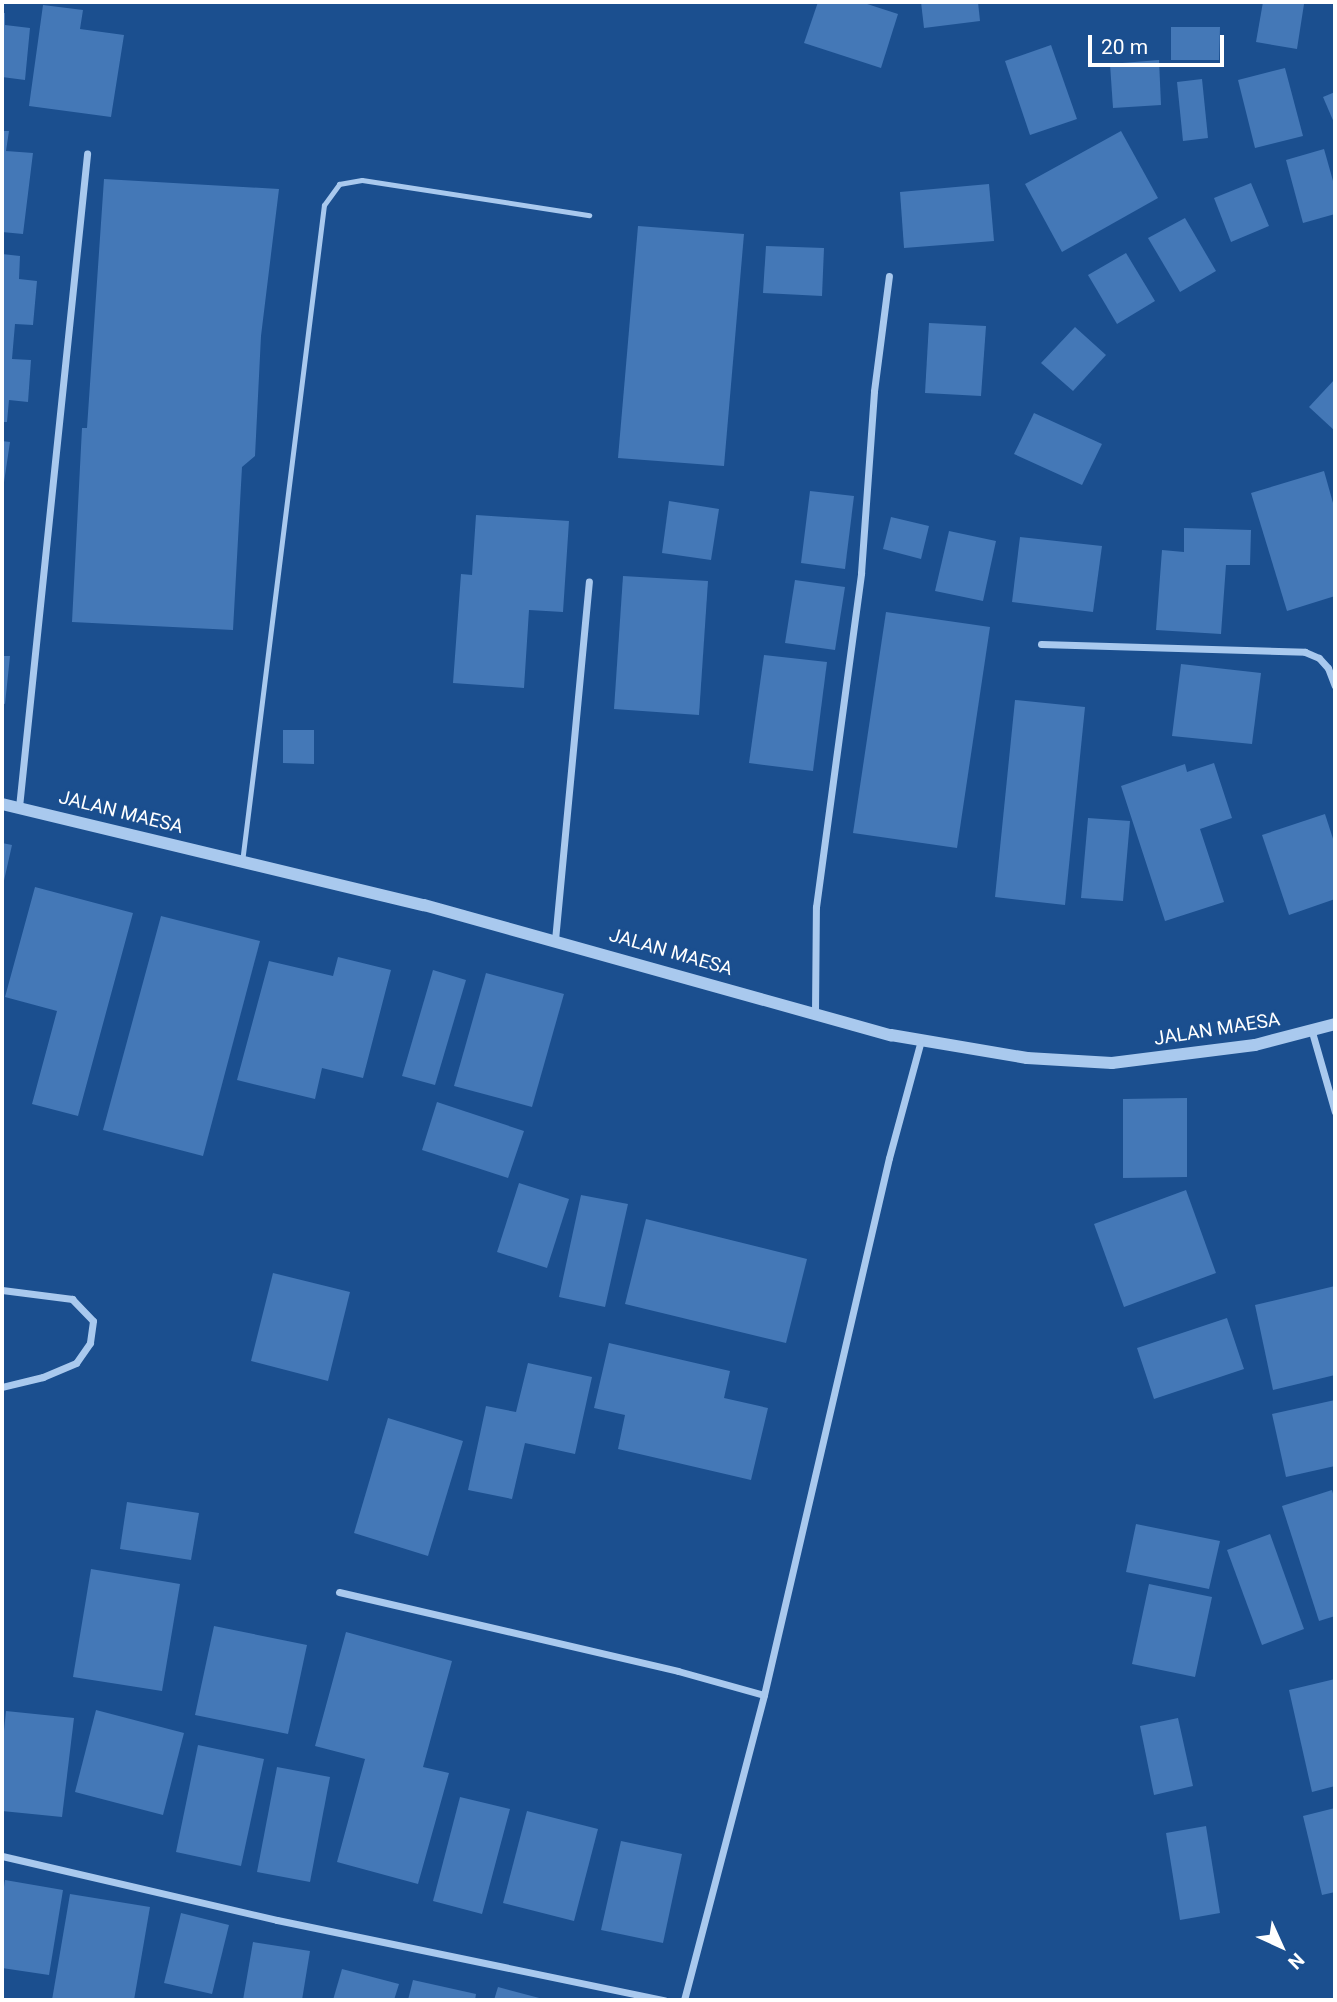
<!DOCTYPE html>
<html>
<head>
<meta charset="utf-8">
<style>
  body { margin:0 }
  #map { position:relative; width:1337px; height:2002px; overflow:hidden; background:#1b4f8f; font-family:Roboto,sans-serif }
  div>[style] { position:absolute }
  [style*='--x'] { left:calc(var(--x)*1px); top:calc(var(--y)*1px); width:calc(var(--w)*1px); rotate:calc(var(--a)*1deg) }
  .building>* { inset:0; background:#4478b7 }
  .service>* { height:5px; margin:-2.5px; padding:0 2.5px; transform-origin:2.5px; border-radius:2.5px; background:#a9c9ee }
  .minor>* { height:7px; margin:-3.5px; padding:0 3.5px; transform-origin:3.5px; border-radius:3.5px; background:#a9c9ee }
  .tertiary>* { height:12px; margin:-6px; padding:0 6px; transform-origin:6px; border-radius:6px; background:#a9c9ee }
  span { translate:-50% -50%; white-space:nowrap; text-align:center; line-height:1.15; -webkit-text-stroke:5px #1b4f8f; paint-order:stroke }
  .street-label { font-size:19px; color:#fff }
  .frame { position:absolute; inset:0; border:4px solid #fff; pointer-events:none }
  .north { position:absolute; left:1246px; top:1911px; width:70px; height:70px; -webkit-text-stroke:5px #1b4f8f; paint-order:stroke; rotate:135deg; font-size:19px; font-weight:700; line-height:28px; text-align:center; color:#fff }
  .north::after { content:''; display:block; margin:auto; width:24px; height:32px; background:#fff; clip-path:polygon(50% 0,100% 100%,50% 72%,0 100%) }
  .scale { position:absolute; left:1088px; top:35px; width:136px; height:32px; box-sizing:border-box; border:4px solid #fff; border-top:0; padding-left:9px; font-size:21px; line-height:24px; white-space:nowrap; color:#fff; -webkit-text-stroke:5px #1b4f8f; paint-order:stroke }
</style>
</head>
<body>
<div id="map">
  <div class="building">
    <div style="clip-path:polygon(818px 2px,861px 2px,898px 14px,881px 68px,804px 43px)"></div>
    <div style="clip-path:polygon(921px 2px,978px 2px,980px 21px,924px 28px)"></div>
    <div style="clip-path:polygon(1263px 2px,1304px 4px,1297px 49px,1256px 42px)"></div>
    <div style="clip-path:polygon(43px 5px,83px 10px,80px 29px,124px 35px,111px 117px,29px 106px)"></div>
    <div style="clip-path:polygon(2px 13px,5px 13px,5px 25px,30px 28px,25px 80px,2px 77px)"></div>
    <div style="clip-path:polygon(1171px 27px,1220px 27px,1219px 60px,1171px 60px)"></div>
    <div style="clip-path:polygon(1051px 45px,1077px 119px,1030px 135px,1005px 61px)"></div>
    <div style="clip-path:polygon(1159px 60px,1161px 105px,1113px 108px,1110px 64px)"></div>
    <div style="clip-path:polygon(1285px 68px,1303px 136px,1255px 148px,1238px 80px)"></div>
    <div style="clip-path:polygon(1202px 79px,1208px 138px,1183px 141px,1177px 82px)"></div>
    <div style="clip-path:polygon(1335px 92px,1335px 125px,1323px 97px)"></div>
    <div style="clip-path:polygon(2px 131px,9px 131px,6px 151px,33px 153px,23px 234px,2px 232px)"></div>
    <div style="clip-path:polygon(1121px 131px,1158px 198px,1062px 252px,1025px 184px)"></div>
    <div style="clip-path:polygon(1324px 149px,1335px 188px,1335px 214px,1303px 223px,1286px 160px)"></div>
    <div style="clip-path:polygon(104px 179px,279px 189px,261px 336px,255px 456px,242px 467px,233px 630px,72px 622px,82px 428px,87px 428px)"></div>
    <div style="clip-path:polygon(1251px 183px,1269px 226px,1231px 242px,1214px 198px)"></div>
    <div style="clip-path:polygon(989px 184px,994px 241px,904px 248px,900px 192px)"></div>
    <div style="clip-path:polygon(1185px 218px,1216px 271px,1180px 292px,1148px 238px)"></div>
    <div style="clip-path:polygon(638px 226px,744px 234px,724px 466px,618px 458px)"></div>
    <div style="clip-path:polygon(766px 246px,824px 248px,822px 296px,763px 293px)"></div>
    <div style="clip-path:polygon(1126px 253px,1155px 301px,1117px 324px,1088px 275px)"></div>
    <div style="clip-path:polygon(2px 254px,20px 256px,19px 279px,37px 281px,33px 325px,15px 324px,12px 359px,31px 360px,28px 402px,9px 400px,7px 422px,2px 422px)"></div>
    <div style="clip-path:polygon(929px 323px,986px 326px,981px 396px,925px 393px)"></div>
    <div style="clip-path:polygon(1075px 327px,1106px 355px,1073px 391px,1041px 363px)"></div>
    <div style="clip-path:polygon(1335px 379px,1335px 431px,1309px 407px)"></div>
    <div style="clip-path:polygon(1034px 413px,1102px 444px,1082px 485px,1014px 454px)"></div>
    <div style="clip-path:polygon(2px 441px,10px 442px,3px 489px,2px 489px)"></div>
    <div style="clip-path:polygon(1324px 471px,1335px 510px,1335px 596px,1287px 611px,1251px 493px)"></div>
    <div style="clip-path:polygon(810px 491px,854px 496px,845px 569px,801px 563px)"></div>
    <div style="clip-path:polygon(669px 501px,719px 509px,711px 560px,662px 553px)"></div>
    <div style="clip-path:polygon(476px 515px,569px 521px,563px 612px,529px 610px,524px 688px,453px 683px,461px 574px,472px 575px)"></div>
    <div style="clip-path:polygon(891px 517px,929px 526px,921px 559px,883px 549px)"></div>
    <div style="clip-path:polygon(1184px 528px,1251px 530px,1250px 565px,1226px 565px,1221px 634px,1156px 630px,1162px 550px,1184px 552px)"></div>
    <div style="clip-path:polygon(949px 531px,996px 541px,983px 601px,935px 591px)"></div>
    <div style="clip-path:polygon(1020px 537px,1102px 546px,1093px 612px,1012px 602px)"></div>
    <div style="clip-path:polygon(623px 576px,708px 581px,699px 715px,614px 709px)"></div>
    <div style="clip-path:polygon(795px 580px,845px 587px,835px 650px,785px 643px)"></div>
    <div style="clip-path:polygon(886px 612px,990px 627px,957px 848px,853px 833px)"></div>
    <div style="clip-path:polygon(764px 655px,827px 662px,813px 771px,749px 763px)"></div>
    <div style="clip-path:polygon(2px 656px,10px 656px,5px 704px,2px 703px)"></div>
    <div style="clip-path:polygon(1181px 664px,1261px 673px,1252px 744px,1172px 736px)"></div>
    <div style="clip-path:polygon(1015px 700px,1085px 707px,1065px 905px,995px 897px)"></div>
    <div style="clip-path:polygon(283px 730px,314px 730px,314px 764px,283px 763px)"></div>
    <div style="clip-path:polygon(1214px 763px,1232px 818px,1200px 829px,1224px 902px,1165px 921px,1121px 786px,1185px 764px,1187px 772px)"></div>
    <div style="clip-path:polygon(1325px 814px,1335px 845px,1335px 899px,1289px 915px,1262px 835px)"></div>
    <div style="clip-path:polygon(1088px 818px,1130px 821px,1123px 901px,1081px 898px)"></div>
    <div style="clip-path:polygon(2px 843px,12px 845px,3px 885px,2px 885px)"></div>
    <div style="clip-path:polygon(35px 887px,133px 913px,78px 1116px,32px 1104px,57px 1011px,5px 997px)"></div>
    <div style="clip-path:polygon(161px 916px,260px 941px,203px 1156px,103px 1130px)"></div>
    <div style="clip-path:polygon(338px 957px,391px 970px,363px 1078px,322px 1068px,315px 1099px,237px 1080px,269px 961px,333px 976px)"></div>
    <div style="clip-path:polygon(433px 970px,466px 980px,435px 1085px,402px 1076px)"></div>
    <div style="clip-path:polygon(486px 973px,564px 994px,532px 1107px,454px 1086px)"></div>
    <div style="clip-path:polygon(1187px 1098px,1187px 1177px,1123px 1178px,1123px 1099px)"></div>
    <div style="clip-path:polygon(437px 1102px,524px 1131px,508px 1178px,422px 1150px)"></div>
    <div style="clip-path:polygon(519px 1183px,569px 1199px,547px 1268px,497px 1252px)"></div>
    <div style="clip-path:polygon(1186px 1190px,1216px 1273px,1124px 1307px,1094px 1224px)"></div>
    <div style="clip-path:polygon(581px 1195px,628px 1204px,605px 1307px,559px 1297px)"></div>
    <div style="clip-path:polygon(646px 1219px,807px 1259px,786px 1343px,625px 1304px)"></div>
    <div style="clip-path:polygon(273px 1273px,350px 1292px,328px 1381px,251px 1361px)"></div>
    <div style="clip-path:polygon(1335px 1286px,1335px 1375px,1273px 1390px,1255px 1305px)"></div>
    <div style="clip-path:polygon(1227px 1318px,1244px 1369px,1154px 1399px,1137px 1348px)"></div>
    <div style="clip-path:polygon(609px 1343px,730px 1371px,724px 1398px,768px 1408px,751px 1480px,618px 1449px,625px 1415px,594px 1408px)"></div>
    <div style="clip-path:polygon(528px 1363px,592px 1377px,575px 1454px,525px 1443px,512px 1499px,468px 1490px,486px 1406px,516px 1412px)"></div>
    <div style="clip-path:polygon(1335px 1400px,1335px 1466px,1286px 1477px,1272px 1414px)"></div>
    <div style="clip-path:polygon(388px 1418px,463px 1441px,428px 1556px,354px 1533px)"></div>
    <div style="clip-path:polygon(1332px 1490px,1335px 1501px,1335px 1616px,1319px 1621px,1282px 1506px)"></div>
    <div style="clip-path:polygon(127px 1502px,199px 1513px,191px 1560px,120px 1549px)"></div>
    <div style="clip-path:polygon(1136px 1524px,1220px 1541px,1209px 1589px,1126px 1572px)"></div>
    <div style="clip-path:polygon(1270px 1534px,1304px 1629px,1262px 1645px,1227px 1550px)"></div>
    <div style="clip-path:polygon(91px 1569px,180px 1584px,162px 1691px,73px 1677px)"></div>
    <div style="clip-path:polygon(1149px 1584px,1212px 1597px,1195px 1677px,1132px 1664px)"></div>
    <div style="clip-path:polygon(214px 1626px,307px 1645px,288px 1734px,195px 1715px)"></div>
    <div style="clip-path:polygon(346px 1632px,452px 1661px,423px 1767px,449px 1773px,418px 1884px,337px 1862px,365px 1759px,315px 1746px)"></div>
    <div style="clip-path:polygon(1335px 1679px,1335px 1786px,1312px 1792px,1289px 1690px)"></div>
    <div style="clip-path:polygon(96px 1710px,184px 1733px,163px 1815px,75px 1792px)"></div>
    <div style="clip-path:polygon(6px 1711px,74px 1718px,62px 1817px,2px 1811px,2px 1750px)"></div>
    <div style="clip-path:polygon(1178px 1718px,1193px 1786px,1154px 1795px,1140px 1726px)"></div>
    <div style="clip-path:polygon(198px 1745px,264px 1759px,241px 1866px,176px 1852px)"></div>
    <div style="clip-path:polygon(277px 1767px,330px 1777px,310px 1882px,257px 1872px)"></div>
    <div style="clip-path:polygon(460px 1797px,510px 1809px,482px 1914px,433px 1901px)"></div>
    <div style="clip-path:polygon(1335px 1808px,1335px 1892px,1322px 1895px,1303px 1816px)"></div>
    <div style="clip-path:polygon(527px 1811px,598px 1829px,574px 1921px,503px 1903px)"></div>
    <div style="clip-path:polygon(1206px 1826px,1220px 1913px,1180px 1920px,1166px 1833px)"></div>
    <div style="clip-path:polygon(621px 1841px,682px 1854px,663px 1943px,601px 1930px)"></div>
    <div style="clip-path:polygon(5px 1880px,63px 1890px,49px 1975px,2px 1968px,2px 1901px)"></div>
    <div style="clip-path:polygon(70px 1894px,150px 1907px,134px 2000px,52px 2000px)"></div>
    <div style="clip-path:polygon(181px 1913px,229px 1925px,212px 1994px,164px 1983px)"></div>
    <div style="clip-path:polygon(253px 1942px,310px 1951px,302px 2000px,243px 2000px)"></div>
    <div style="clip-path:polygon(342px 1969px,399px 1984px,394px 2000px,333px 2000px)"></div>
    <div style="clip-path:polygon(413px 1980px,476px 1994px,475px 2000px,408px 2000px)"></div>
    <div style="clip-path:polygon(498px 1987px,543px 1999px,543px 2000px,494px 2000px)"></div>
  </div>
  <div class="service">
    <div style="--x:242;--y:862;--w:662;--a:-82.89"></div>
    <div style="--x:324;--y:205;--w:26;--a:-54"></div>
    <div style="--x:339;--y:184;--w:23;--a:-10"></div>
    <div style="--x:362;--y:180;--w:230;--a:8.8"></div>
  </div>
  <div class="minor">
    <div style="--x:1041;--y:644;--w:264;--a:1.7"></div>
    <div style="--x:1305;--y:652;--w:15;--a:23"></div>
    <div style="--x:1319;--y:658;--w:13;--a:48"></div>
    <div style="--x:1328;--y:668;--w:19;--a:69"></div>
    <div style="--x:19;--y:807;--w:657;--a:-84.05"></div>
    <div style="--x:555;--y:940;--w:360;--a:-84.6"></div>
    <div style="--x:815;--y:1013;--w:106;--a:-89.5"></div>
    <div style="--x:816;--y:907;--w:337;--a:-82.3"></div>
    <div style="--x:861;--y:573;--w:182;--a:-85.9"></div>
    <div style="--x:874;--y:391;--w:116;--a:-82.6"></div>
    <div style="--x:1312;--y:1032;--w:83;--a:74"></div>
    <div style="--x:2;--y:1290;--w:71;--a:7.3"></div>
    <div style="--x:72;--y:1299;--w:30;--a:46"></div>
    <div style="--x:93;--y:1321;--w:22;--a:98"></div>
    <div style="--x:90;--y:1343;--w:24;--a:125"></div>
    <div style="--x:76;--y:1363;--w:36;--a:157"></div>
    <div style="--x:43;--y:1377;--w:42;--a:166.3"></div>
    <div style="--x:339;--y:1592;--w:348;--a:13.1"></div>
    <div style="--x:678;--y:1671;--w:89;--a:15.6"></div>
    <div style="--x:2;--y:1856;--w:282;--a:13.1"></div>
    <div style="--x:277;--y:1920;--w:396;--a:11.7"></div>
    <div style="--x:684;--y:2000;--w:315;--a:-75.3"></div>
    <div style="--x:764;--y:1695;--w:551;--a:-76.9"></div>
    <div style="--x:889;--y:1158;--w:122;--a:-74.8"></div>
  </div>
  <div class="tertiary">
    <div style="--x:2;--y:804;--w:434;--a:13.5"></div>
    <div style="--x:424;--y:905;--w:485;--a:15.6"></div>
    <div style="--x:891;--y:1035;--w:138;--a:9.6"></div>
    <div style="--x:1027;--y:1058;--w:85;--a:3.4"></div>
    <div style="--x:1112;--y:1063;--w:144;--a:-7.2"></div>
    <div style="--x:1255;--y:1045;--w:83;--a:-14.7"></div>
  </div>
  <div class="street-label">
    <span style="left:121px;top:812px;rotate:14deg">JALAN MAESA</span>
    <span style="left:671px;top:952px;rotate:16deg">JALAN MAESA</span>
    <span style="left:1217px;top:1029px;rotate:-9deg">JALAN MAESA</span>
  </div>
  <div class="frame"></div>
  <div class="north">N</div>
  <div class="scale">20 m</div>
</div>
</body>
</html>
